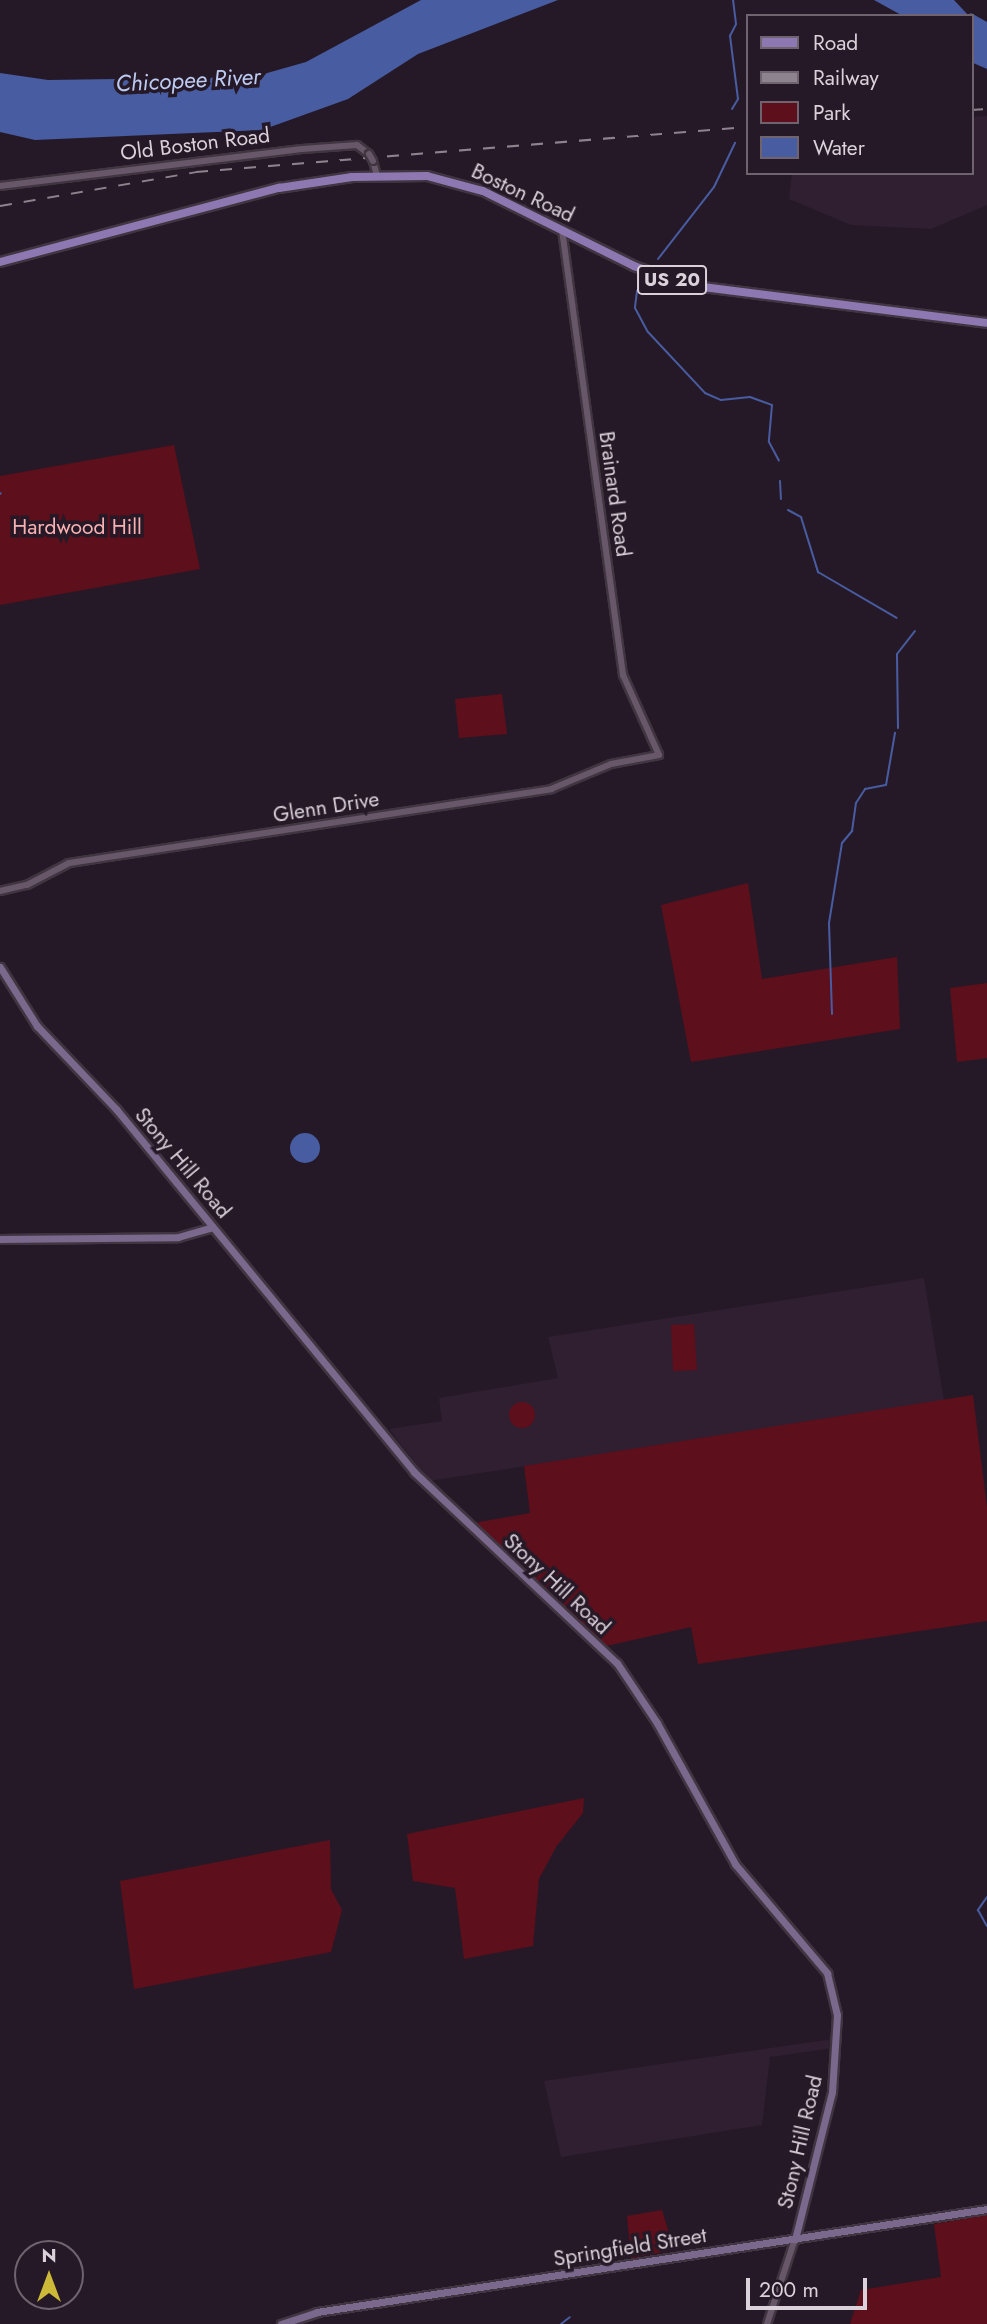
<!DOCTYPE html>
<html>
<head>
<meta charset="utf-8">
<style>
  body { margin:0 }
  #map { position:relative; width:987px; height:2324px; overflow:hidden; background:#261927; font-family:Jost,sans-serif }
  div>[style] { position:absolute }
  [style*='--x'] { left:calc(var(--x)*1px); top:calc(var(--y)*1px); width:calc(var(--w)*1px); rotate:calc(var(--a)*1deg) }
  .built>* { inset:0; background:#301e31 }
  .green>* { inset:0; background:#5d0f1b }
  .round { border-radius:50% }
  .water>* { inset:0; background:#485ca1 }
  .stream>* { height:2px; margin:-1px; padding:0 1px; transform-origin:1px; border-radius:1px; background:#485ca1 }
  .roads { filter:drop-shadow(2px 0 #403540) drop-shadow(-2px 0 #403540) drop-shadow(0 2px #403540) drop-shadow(0 -2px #403540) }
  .tertiary>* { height:6px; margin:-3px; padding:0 3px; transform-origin:3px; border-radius:3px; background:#675768 }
  .secondary>* { height:7px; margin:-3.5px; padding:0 3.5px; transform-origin:3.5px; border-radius:3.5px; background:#7a688d }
  .primary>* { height:8px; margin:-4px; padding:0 4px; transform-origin:4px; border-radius:4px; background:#8e78b2 }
  .rail>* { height:2px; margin-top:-1px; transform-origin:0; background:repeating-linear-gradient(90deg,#8d838e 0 12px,transparent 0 24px) }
  .bridges { filter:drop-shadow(2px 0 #403540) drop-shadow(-2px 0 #403540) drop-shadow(0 2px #403540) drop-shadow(0 -2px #403540) }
  .tertiary-bridge>* { height:6px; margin:-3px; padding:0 3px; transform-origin:3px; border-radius:3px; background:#675768 }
  span { translate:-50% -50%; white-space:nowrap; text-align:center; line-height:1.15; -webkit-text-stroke:7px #261927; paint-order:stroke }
  .shield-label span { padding:2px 5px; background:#261927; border:2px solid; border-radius:5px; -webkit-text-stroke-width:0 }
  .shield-label { font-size:19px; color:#dad1da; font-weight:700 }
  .street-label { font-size:21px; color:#dad1da }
  .park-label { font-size:21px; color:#fab1b2 }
  .water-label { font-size:23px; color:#bdcbf3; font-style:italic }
  .legend { position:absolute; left:746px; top:14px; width:228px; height:161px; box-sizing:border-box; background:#261927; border:2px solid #6e636f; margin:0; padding:9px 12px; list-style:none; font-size:21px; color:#dad1da }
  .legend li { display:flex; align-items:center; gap:14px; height:35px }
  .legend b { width:35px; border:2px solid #6e636f }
  .north { position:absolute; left:14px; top:2240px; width:70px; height:70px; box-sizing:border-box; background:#261927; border:2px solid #6e636f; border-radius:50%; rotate:0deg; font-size:19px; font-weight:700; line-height:28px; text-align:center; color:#dad1da }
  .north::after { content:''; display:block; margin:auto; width:24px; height:32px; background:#cdb938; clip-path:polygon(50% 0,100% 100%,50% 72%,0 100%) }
  .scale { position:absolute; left:746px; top:2278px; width:121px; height:32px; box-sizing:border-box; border:4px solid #dad1da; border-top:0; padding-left:9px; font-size:21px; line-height:24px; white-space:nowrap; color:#dad1da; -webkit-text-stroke:5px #261927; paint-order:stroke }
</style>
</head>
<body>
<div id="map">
  <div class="built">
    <div style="clip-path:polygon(987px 116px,987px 205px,931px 229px,851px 225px,789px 199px,792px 173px,971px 173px,971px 117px)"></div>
    <div style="clip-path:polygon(924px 1278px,944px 1401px,429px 1481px,389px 1429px,442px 1421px,439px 1398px,558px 1378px,548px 1337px)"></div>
    <div style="clip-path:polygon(833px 2039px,833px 2048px,770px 2057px,762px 2125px,561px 2157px,544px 2081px)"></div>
  </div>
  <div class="green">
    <div style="clip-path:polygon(174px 445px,200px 569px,0 605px,0 476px)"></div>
    <div style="clip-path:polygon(502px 694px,507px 734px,459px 738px,455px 699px)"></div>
    <div style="clip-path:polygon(748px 883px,762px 979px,897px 957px,900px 1029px,691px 1062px,661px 905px)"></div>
    <div style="clip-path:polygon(987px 983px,987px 1058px,957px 1062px,950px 988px)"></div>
    <div style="clip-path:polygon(694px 1324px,697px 1370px,673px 1371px,671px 1325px)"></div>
    <div style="clip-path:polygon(973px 1395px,987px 1507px,987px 1621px,698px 1664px,691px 1627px,606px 1646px,474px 1523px,530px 1513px,524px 1466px)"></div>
    <div class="round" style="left:509px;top:1402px;width:26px;height:26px"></div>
    <div style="clip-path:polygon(584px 1798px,583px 1813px,556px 1847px,539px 1879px,533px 1946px,464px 1959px,455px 1888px,413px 1881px,407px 1834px)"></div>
    <div style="clip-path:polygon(330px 1840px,331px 1889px,342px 1910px,331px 1952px,134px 1989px,120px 1881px)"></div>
    <div style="clip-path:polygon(662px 2210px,674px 2250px,631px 2258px,627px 2216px)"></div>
    <div style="clip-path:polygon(987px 2215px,987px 2324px,850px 2324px,861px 2290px,941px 2277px,934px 2224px)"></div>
  </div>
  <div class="water">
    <div style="clip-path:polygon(421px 0,558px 0,418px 54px,348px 99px,262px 130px,35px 140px,0 132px,0 73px,48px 80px,253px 77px,306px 62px)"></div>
    <div style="clip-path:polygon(874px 0,954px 0,968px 15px,971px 13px,987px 22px,987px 69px,971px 62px,971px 16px,903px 16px)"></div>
    <div class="round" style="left:290px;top:1133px;width:30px;height:30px"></div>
  </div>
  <div class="stream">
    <div style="--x:732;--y:109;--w:12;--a:-59"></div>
    <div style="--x:738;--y:99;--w:64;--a:-97.2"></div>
    <div style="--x:730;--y:36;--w:13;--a:-63"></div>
    <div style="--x:736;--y:24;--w:24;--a:-97"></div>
    <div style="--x:658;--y:259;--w:91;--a:-52.1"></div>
    <div style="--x:714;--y:187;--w:49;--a:-64.5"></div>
    <div style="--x:645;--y:283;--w:11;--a:135"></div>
    <div style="--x:637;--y:291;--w:17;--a:97"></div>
    <div style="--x:635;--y:308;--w:27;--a:62"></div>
    <div style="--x:648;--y:332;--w:83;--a:46.9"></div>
    <div style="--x:705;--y:393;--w:17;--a:24"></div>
    <div style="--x:721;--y:400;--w:29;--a:-6"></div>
    <div style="--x:750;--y:397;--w:23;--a:20"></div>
    <div style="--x:772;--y:405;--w:37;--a:95"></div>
    <div style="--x:769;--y:442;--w:21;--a:62"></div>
    <div style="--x:780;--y:481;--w:18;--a:87"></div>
    <div style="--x:0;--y:494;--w:1;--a:-45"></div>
    <div style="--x:788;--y:510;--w:15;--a:28"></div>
    <div style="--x:801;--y:517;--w:58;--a:72.8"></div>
    <div style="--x:818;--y:572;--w:91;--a:30.2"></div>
    <div style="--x:898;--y:728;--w:74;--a:-90.8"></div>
    <div style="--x:897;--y:654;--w:29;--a:-52"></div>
    <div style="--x:832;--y:1014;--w:91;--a:-91.9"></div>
    <div style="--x:829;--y:923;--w:81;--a:-80.8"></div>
    <div style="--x:842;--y:843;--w:16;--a:-50"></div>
    <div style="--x:852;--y:831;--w:28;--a:-82"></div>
    <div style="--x:856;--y:803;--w:17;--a:-57"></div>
    <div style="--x:865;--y:789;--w:21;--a:-11"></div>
    <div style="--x:886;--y:785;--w:53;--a:-80.2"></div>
    <div style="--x:987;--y:1897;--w:16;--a:125"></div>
    <div style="--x:978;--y:1910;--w:18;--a:61"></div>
    <div style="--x:561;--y:2324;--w:11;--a:-38"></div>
  </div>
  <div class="roads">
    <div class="tertiary">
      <div style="--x:373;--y:161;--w:16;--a:75"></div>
      <div style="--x:0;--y:186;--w:304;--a:-7"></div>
      <div style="--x:302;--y:149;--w:55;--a:-4.2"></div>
      <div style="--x:357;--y:145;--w:15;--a:37"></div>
      <div style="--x:0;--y:891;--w:28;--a:-13"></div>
      <div style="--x:27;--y:885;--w:47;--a:-27.6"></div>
      <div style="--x:69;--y:863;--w:488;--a:-8.7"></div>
      <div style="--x:551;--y:789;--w:65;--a:-22.6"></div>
      <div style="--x:611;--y:764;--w:49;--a:-10.6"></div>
      <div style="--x:659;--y:755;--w:88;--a:-114.2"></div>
      <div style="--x:623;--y:675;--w:449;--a:-97.8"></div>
      <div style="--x:767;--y:2324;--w:89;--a:-71.8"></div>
    </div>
    <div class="secondary">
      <div style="--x:0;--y:967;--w:70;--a:57.9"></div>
      <div style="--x:37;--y:1026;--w:115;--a:46.4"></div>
      <div style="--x:116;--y:1109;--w:470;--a:50.6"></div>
      <div style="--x:414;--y:1472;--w:279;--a:43.3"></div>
      <div style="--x:617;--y:1663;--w:72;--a:56.3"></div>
      <div style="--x:657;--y:1723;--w:161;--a:61"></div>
      <div style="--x:735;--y:1864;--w:143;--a:49.8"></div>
      <div style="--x:827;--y:1973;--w:43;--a:76.6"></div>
      <div style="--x:837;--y:2015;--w:77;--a:93.7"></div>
      <div style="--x:832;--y:2092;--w:152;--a:104.1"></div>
      <div style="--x:0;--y:1239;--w:178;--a:-0.6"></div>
      <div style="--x:178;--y:1237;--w:36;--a:-16"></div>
      <div style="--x:281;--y:2324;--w:38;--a:-18"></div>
      <div style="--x:317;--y:2312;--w:678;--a:-8.74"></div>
    </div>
    <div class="primary">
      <div style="--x:0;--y:262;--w:289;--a:-14.9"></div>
      <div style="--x:279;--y:188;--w:74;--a:-8.6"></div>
      <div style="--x:352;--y:177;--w:75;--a:-0.8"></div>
      <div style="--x:427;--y:176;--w:58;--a:15"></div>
      <div style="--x:483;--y:191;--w:169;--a:26.4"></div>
      <div style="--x:634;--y:266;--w:56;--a:19.7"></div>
      <div style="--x:687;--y:285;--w:302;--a:7.2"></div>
    </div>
  </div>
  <div class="rail">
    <div style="--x:971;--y:110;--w:16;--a:-4"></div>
    <div style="--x:0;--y:206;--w:199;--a:-9.8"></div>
    <div style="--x:196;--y:172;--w:553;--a:-4.67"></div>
  </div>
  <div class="bridges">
    <div class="tertiary-bridge">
      <div style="--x:369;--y:154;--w:8;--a:60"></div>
    </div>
  </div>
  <div class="shield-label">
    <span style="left:672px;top:280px">US 20</span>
  </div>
  <div class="street-label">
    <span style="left:195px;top:144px;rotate:-7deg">Old Boston Road</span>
    <span style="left:523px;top:193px;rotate:25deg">Boston Road</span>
    <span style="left:615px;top:494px;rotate:82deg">Brainard Road</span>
    <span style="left:326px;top:807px;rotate:-9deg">Glenn Drive</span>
    <span style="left:183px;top:1163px;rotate:50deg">Stony Hill Road</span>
    <span style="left:557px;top:1584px;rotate:43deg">Stony Hill Road</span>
    <span style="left:800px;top:2142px;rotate:-77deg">Stony Hill Road</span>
    <span style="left:630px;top:2247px;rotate:-9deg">Springfield Street</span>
  </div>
  <div class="park-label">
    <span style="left:77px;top:527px">Hardwood Hill</span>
  </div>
  <div class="water-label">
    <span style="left:188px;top:80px;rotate:-3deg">Chicopee River</span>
  </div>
  <ul class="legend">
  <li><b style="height:9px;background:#8e78b2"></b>Road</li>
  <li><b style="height:9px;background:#8d838e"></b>Railway</li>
  <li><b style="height:19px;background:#5d0f1b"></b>Park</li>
  <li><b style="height:19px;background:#485ca1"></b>Water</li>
  </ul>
  <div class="north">N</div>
  <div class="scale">200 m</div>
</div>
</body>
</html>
